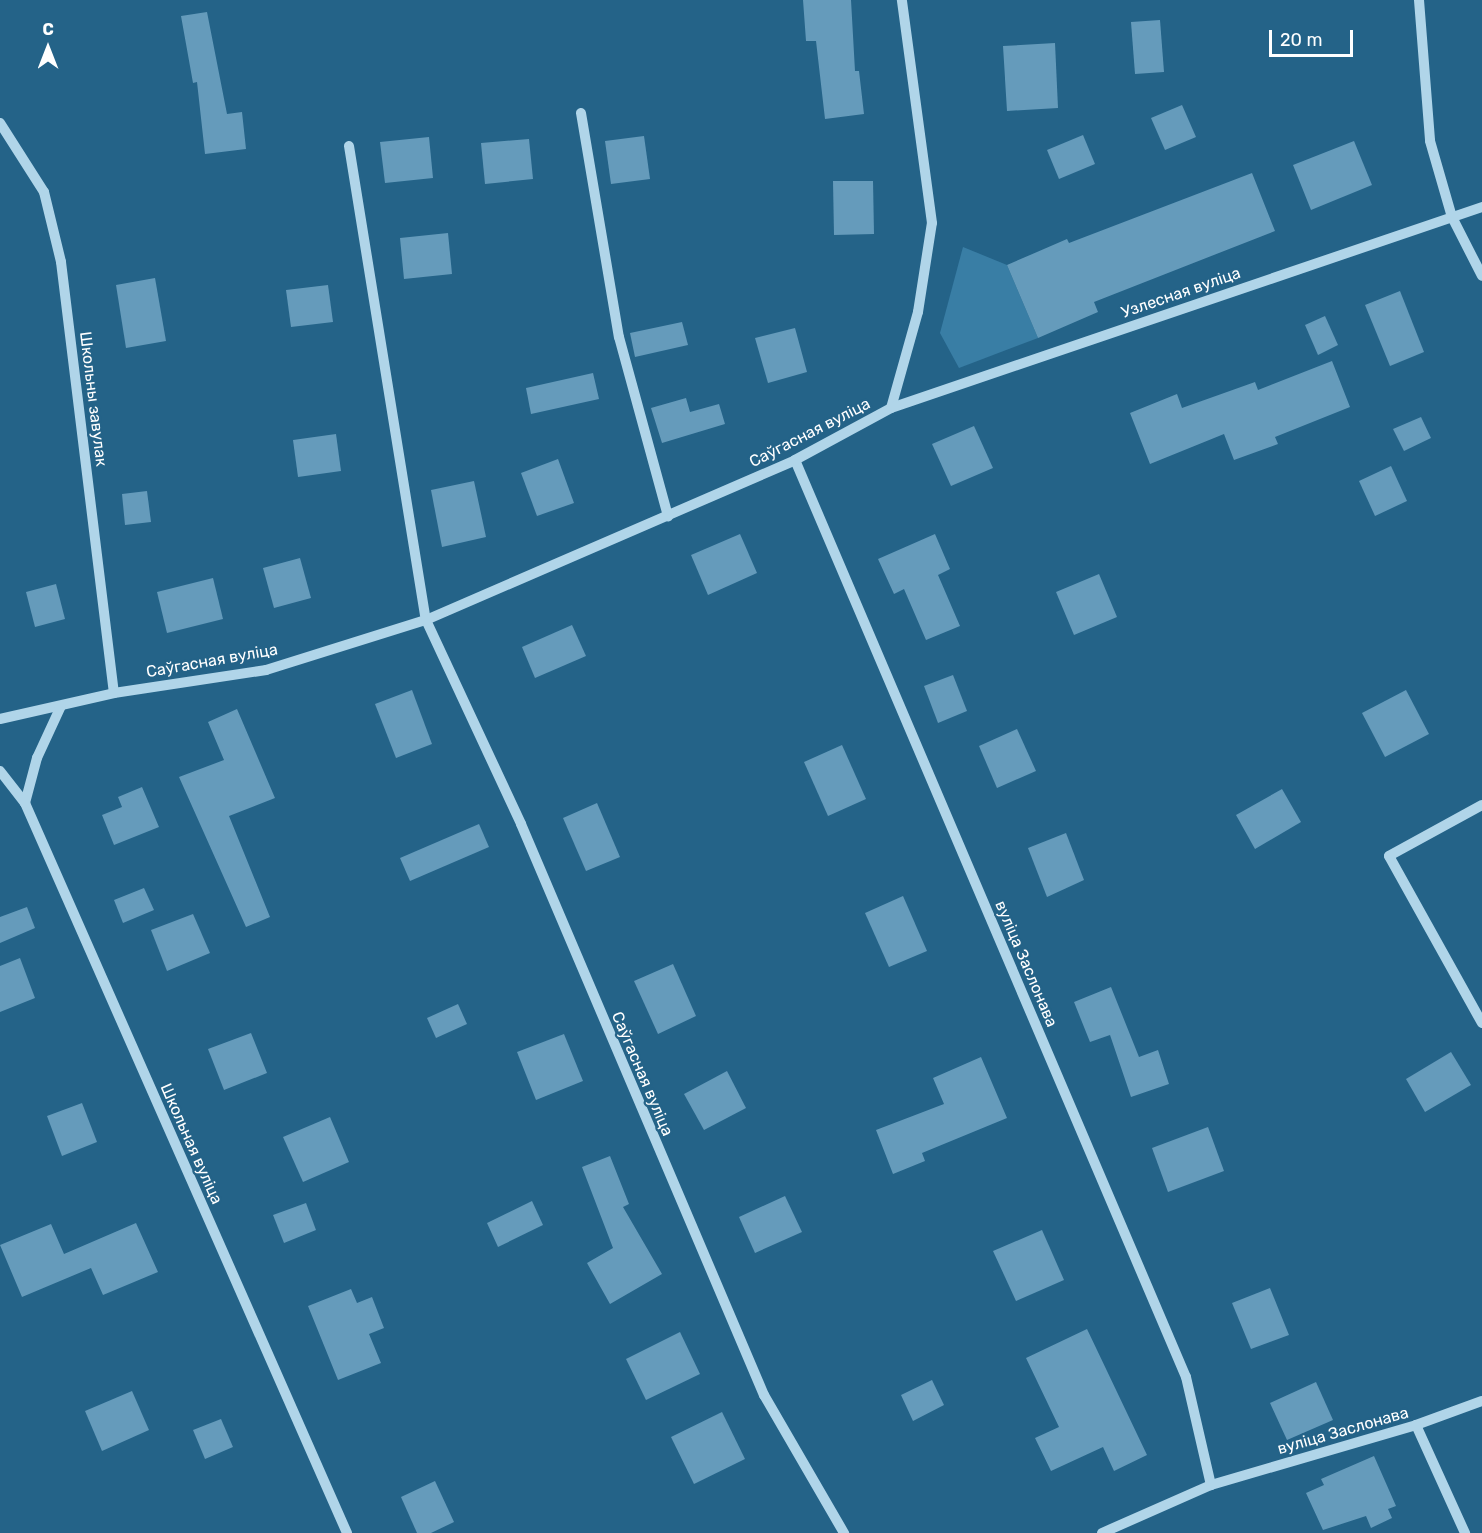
<!DOCTYPE html>
<html>
<head>
<meta charset="utf-8">
<style>
  body { margin:0 }
  #map { position:relative; width:1482px; height:1533px; overflow:hidden; background:#246388; font-family:Rubik,sans-serif }
  div>[style] { position:absolute }
  [style*='--x'] { left:calc(var(--x)*1px); top:calc(var(--y)*1px); width:calc(var(--w)*1px); rotate:calc(var(--a)*1deg) }
  .green>* { inset:0; background:#397ea5 }
  .building>* { inset:0; background:#659bbb }
  .minor>* { height:10px; margin:-5px; padding:0 5px; transform-origin:5px; border-radius:5px; background:#b0d5e9 }
  span { translate:-50% -50%; white-space:nowrap; text-align:center; line-height:1.15; -webkit-text-stroke:4.5px #246388; paint-order:stroke }
  .street-label { font-size:16px; color:#fff }
  .north { position:absolute; left:18px; top:18px; width:60px; height:60px; -webkit-text-stroke:4px #246388; paint-order:stroke; rotate:0deg; font-size:16px; font-weight:700; line-height:24px; text-align:center; color:#fff }
  .north::after { content:''; display:block; margin:auto; width:21px; height:27px; background:#fff; clip-path:polygon(50% 0,100% 100%,50% 72%,0 100%) }
  .scale { position:absolute; left:1269px; top:30px; width:84px; height:27px; box-sizing:border-box; border:3px solid #fff; border-top:0; padding-left:8px; font-size:18px; line-height:21px; white-space:nowrap; color:#fff; -webkit-text-stroke:4px #246388; paint-order:stroke }
</style>
</head>
<body>
<div id="map">
  <div class="green">
    <div style="clip-path:polygon(963px 247px,1007px 265px,1038px 338px,959px 368px,940px 333px)"></div>
  </div>
  <div class="building">
    <div style="clip-path:polygon(803px 0,851px 0,855px 71px,859px 71px,864px 114px,825px 119px,816px 41px,806px 41px)"></div>
    <div style="clip-path:polygon(207px 12px,227px 114px,242px 112px,246px 149px,205px 154px,197px 82px,193px 83px,181px 16px)"></div>
    <div style="clip-path:polygon(1160px 20px,1164px 72px,1135px 74px,1131px 22px)"></div>
    <div style="clip-path:polygon(1055px 43px,1058px 108px,1007px 111px,1003px 46px)"></div>
    <div style="clip-path:polygon(1182px 105px,1196px 137px,1165px 150px,1151px 118px)"></div>
    <div style="clip-path:polygon(1083px 135px,1095px 164px,1059px 179px,1047px 150px)"></div>
    <div style="clip-path:polygon(644px 136px,650px 179px,611px 184px,605px 141px)"></div>
    <div style="clip-path:polygon(429px 137px,433px 178px,385px 183px,380px 142px)"></div>
    <div style="clip-path:polygon(529px 139px,533px 179px,485px 184px,481px 143px)"></div>
    <div style="clip-path:polygon(1354px 141px,1372px 185px,1311px 210px,1293px 165px)"></div>
    <div style="clip-path:polygon(1252px 173px,1275px 231px,1094px 302px,1098px 312px,1038px 338px,1007px 265px,1067px 239px,1069px 243px)"></div>
    <div style="clip-path:polygon(833px 181px,873px 181px,874px 234px,834px 235px)"></div>
    <div style="clip-path:polygon(448px 233px,452px 274px,404px 279px,400px 238px)"></div>
    <div style="clip-path:polygon(155px 278px,166px 341px,126px 348px,116px 285px)"></div>
    <div style="clip-path:polygon(328px 285px,333px 322px,291px 327px,286px 290px)"></div>
    <div style="clip-path:polygon(1400px 291px,1424px 352px,1390px 366px,1365px 305px)"></div>
    <div style="clip-path:polygon(1325px 316px,1338px 345px,1318px 355px,1305px 325px)"></div>
    <div style="clip-path:polygon(682px 322px,688px 345px,635px 357px,630px 333px)"></div>
    <div style="clip-path:polygon(795px 328px,807px 372px,768px 383px,755px 338px)"></div>
    <div style="clip-path:polygon(1332px 361px,1350px 407px,1275px 437px,1278px 444px,1234px 460px,1224px 434px,1150px 464px,1130px 413px,1177px 394px,1182px 408px,1255px 382px,1258px 390px)"></div>
    <div style="clip-path:polygon(593px 373px,599px 399px,531px 414px,526px 388px)"></div>
    <div style="clip-path:polygon(686px 398px,690px 412px,719px 404px,725px 424px,662px 443px,651px 408px)"></div>
    <div style="clip-path:polygon(1421px 417px,1431px 438px,1404px 451px,1393px 429px)"></div>
    <div style="clip-path:polygon(974px 426px,993px 468px,951px 486px,932px 444px)"></div>
    <div style="clip-path:polygon(336px 434px,341px 471px,298px 477px,293px 440px)"></div>
    <div style="clip-path:polygon(558px 459px,574px 503px,537px 516px,521px 473px)"></div>
    <div style="clip-path:polygon(1391px 466px,1407px 501px,1375px 516px,1359px 481px)"></div>
    <div style="clip-path:polygon(474px 481px,486px 537px,442px 547px,431px 490px)"></div>
    <div style="clip-path:polygon(147px 491px,151px 522px,125px 525px,122px 494px)"></div>
    <div style="clip-path:polygon(740px 534px,757px 573px,708px 595px,691px 555px)"></div>
    <div style="clip-path:polygon(935px 534px,950px 569px,938px 575px,960px 626px,926px 640px,904px 589px,894px 594px,878px 559px)"></div>
    <div style="clip-path:polygon(300px 558px,311px 598px,274px 608px,263px 568px)"></div>
    <div style="clip-path:polygon(1099px 574px,1117px 617px,1074px 635px,1056px 592px)"></div>
    <div style="clip-path:polygon(213px 578px,223px 619px,167px 633px,157px 592px)"></div>
    <div style="clip-path:polygon(56px 584px,65px 619px,35px 627px,26px 592px)"></div>
    <div style="clip-path:polygon(572px 625px,586px 656px,535px 678px,522px 647px)"></div>
    <div style="clip-path:polygon(953px 675px,967px 711px,938px 723px,924px 686px)"></div>
    <div style="clip-path:polygon(412px 690px,432px 744px,396px 758px,375px 704px)"></div>
    <div style="clip-path:polygon(1406px 690px,1429px 734px,1385px 757px,1362px 713px)"></div>
    <div style="clip-path:polygon(237px 709px,275px 798px,229px 816px,270px 917px,246px 927px,179px 777px,224px 760px,208px 722px)"></div>
    <div style="clip-path:polygon(1017px 729px,1036px 771px,997px 788px,979px 746px)"></div>
    <div style="clip-path:polygon(842px 745px,866px 799px,828px 816px,804px 762px)"></div>
    <div style="clip-path:polygon(142px 787px,159px 827px,114px 845px,102px 815px,122px 807px,118px 797px)"></div>
    <div style="clip-path:polygon(1282px 789px,1301px 822px,1255px 849px,1236px 815px)"></div>
    <div style="clip-path:polygon(597px 803px,620px 857px,586px 871px,563px 818px)"></div>
    <div style="clip-path:polygon(479px 824px,489px 847px,410px 881px,400px 858px)"></div>
    <div style="clip-path:polygon(1066px 833px,1084px 880px,1047px 897px,1028px 848px)"></div>
    <div style="clip-path:polygon(144px 888px,154px 910px,123px 923px,114px 900px)"></div>
    <div style="clip-path:polygon(903px 896px,927px 951px,889px 967px,865px 913px)"></div>
    <div style="clip-path:polygon(27px 907px,35px 928px,0 943px,0 917px)"></div>
    <div style="clip-path:polygon(193px 914px,210px 953px,167px 971px,151px 930px)"></div>
    <div style="clip-path:polygon(20px 958px,35px 998px,0 1012px,0 966px)"></div>
    <div style="clip-path:polygon(673px 964px,696px 1016px,658px 1034px,634px 981px)"></div>
    <div style="clip-path:polygon(1111px 987px,1139px 1057px,1158px 1050px,1169px 1084px,1131px 1097px,1110px 1035px,1090px 1042px,1074px 1002px)"></div>
    <div style="clip-path:polygon(458px 1004px,467px 1024px,436px 1038px,427px 1018px)"></div>
    <div style="clip-path:polygon(251px 1033px,267px 1073px,224px 1090px,208px 1049px)"></div>
    <div style="clip-path:polygon(564px 1034px,583px 1081px,536px 1100px,517px 1052px)"></div>
    <div style="clip-path:polygon(1451px 1052px,1471px 1085px,1425px 1112px,1406px 1079px)"></div>
    <div style="clip-path:polygon(981px 1057px,1007px 1118px,922px 1153px,925px 1161px,893px 1174px,876px 1130px,944px 1104px,933px 1078px)"></div>
    <div style="clip-path:polygon(727px 1071px,746px 1108px,704px 1130px,684px 1094px)"></div>
    <div style="clip-path:polygon(82px 1103px,97px 1142px,62px 1156px,47px 1116px)"></div>
    <div style="clip-path:polygon(330px 1117px,349px 1162px,303px 1182px,283px 1137px)"></div>
    <div style="clip-path:polygon(1208px 1127px,1224px 1171px,1168px 1192px,1152px 1148px)"></div>
    <div style="clip-path:polygon(610px 1156px,629px 1204px,623px 1207px,662px 1274px,610px 1304px,587px 1263px,613px 1248px,582px 1167px)"></div>
    <div style="clip-path:polygon(785px 1196px,802px 1232px,755px 1253px,739px 1217px)"></div>
    <div style="clip-path:polygon(532px 1201px,543px 1225px,498px 1247px,487px 1223px)"></div>
    <div style="clip-path:polygon(306px 1203px,316px 1230px,284px 1243px,273px 1215px)"></div>
    <div style="clip-path:polygon(136px 1223px,158px 1272px,103px 1295px,91px 1268px,22px 1297px,0 1245px,51px 1224px,64px 1254px)"></div>
    <div style="clip-path:polygon(1042px 1230px,1064px 1280px,1016px 1301px,993px 1251px)"></div>
    <div style="clip-path:polygon(1270px 1288px,1289px 1335px,1251px 1349px,1232px 1303px)"></div>
    <div style="clip-path:polygon(351px 1289px,357px 1303px,372px 1297px,384px 1328px,369px 1334px,381px 1363px,338px 1380px,308px 1306px)"></div>
    <div style="clip-path:polygon(1087px 1329px,1147px 1455px,1114px 1471px,1103px 1447px,1051px 1471px,1035px 1438px,1059px 1427px,1026px 1358px)"></div>
    <div style="clip-path:polygon(680px 1332px,700px 1374px,646px 1400px,626px 1359px)"></div>
    <div style="clip-path:polygon(932px 1380px,944px 1405px,913px 1421px,901px 1395px)"></div>
    <div style="clip-path:polygon(1316px 1382px,1333px 1420px,1287px 1440px,1270px 1403px)"></div>
    <div style="clip-path:polygon(132px 1391px,149px 1430px,102px 1451px,85px 1411px)"></div>
    <div style="clip-path:polygon(722px 1412px,745px 1459px,694px 1484px,671px 1437px)"></div>
    <div style="clip-path:polygon(221px 1419px,233px 1447px,205px 1459px,193px 1430px)"></div>
    <div style="clip-path:polygon(1374px 1456px,1396px 1506px,1388px 1509px,1392px 1518px,1371px 1528px,1366px 1516px,1323px 1530px,1306px 1493px,1324px 1485px,1321px 1479px)"></div>
    <div style="clip-path:polygon(435px 1481px,454px 1522px,431px 1533px,417px 1533px,401px 1497px)"></div>
  </div>
  <div class="minor">
    <div style="--x:1419;--y:0;--w:141;--a:85.5"></div>
    <div style="--x:1430;--y:141;--w:79;--a:73.9"></div>
    <div style="--x:1452;--y:217;--w:66;--a:63"></div>
    <div style="--x:581;--y:113;--w:227;--a:80.4"></div>
    <div style="--x:619;--y:337;--w:186;--a:74.7"></div>
    <div style="--x:0;--y:123;--w:82;--a:57.5"></div>
    <div style="--x:44;--y:192;--w:72;--a:76.3"></div>
    <div style="--x:61;--y:262;--w:434;--a:83"></div>
    <div style="--x:349;--y:146;--w:480;--a:80.8"></div>
    <div style="--x:426;--y:620;--w:225;--a:65"></div>
    <div style="--x:521;--y:824;--w:621;--a:66.95"></div>
    <div style="--x:764;--y:1395;--w:160;--a:59.9"></div>
    <div style="--x:891;--y:408;--w:100;--a:-74.3"></div>
    <div style="--x:918;--y:312;--w:90;--a:-81.1"></div>
    <div style="--x:932;--y:223;--w:225;--a:-97.7"></div>
    <div style="--x:795;--y:460;--w:997;--a:66.91"></div>
    <div style="--x:1186;--y:1377;--w:111;--a:77"></div>
    <div style="--x:0;--y:719;--w:117;--a:-12.8"></div>
    <div style="--x:114;--y:693;--w:154;--a:-8.6"></div>
    <div style="--x:266;--y:670;--w:168;--a:-17.4"></div>
    <div style="--x:426;--y:620;--w:402;--a:-23.4"></div>
    <div style="--x:795;--y:460;--w:109;--a:-28.4"></div>
    <div style="--x:891;--y:408;--w:624;--a:-18.78"></div>
    <div style="--x:0;--y:771;--w:41;--a:52"></div>
    <div style="--x:25;--y:803;--w:798;--a:66.2"></div>
    <div style="--x:25;--y:803;--w:47;--a:-75.1"></div>
    <div style="--x:37;--y:758;--w:57;--a:-65.2"></div>
    <div style="--x:1482;--y:805;--w:106;--a:151.3"></div>
    <div style="--x:1389;--y:856;--w:191;--a:60.9"></div>
    <div style="--x:1416;--y:1425;--w:119;--a:65.6"></div>
    <div style="--x:1102;--y:1533;--w:119;--a:-23.8"></div>
    <div style="--x:1211;--y:1485;--w:214;--a:-16.3"></div>
    <div style="--x:1416;--y:1425;--w:70;--a:-20"></div>
  </div>
  <div class="street-label">
    <span style="left:1181px;top:293px;rotate:-19deg">Узлесная вуліца</span>
    <span style="left:93px;top:399px;rotate:83deg">Школьны завулак</span>
    <span style="left:810px;top:433px;rotate:-27deg">Саўгасная вуліца</span>
    <span style="left:212px;top:661px;rotate:-10deg">Саўгасная вуліца</span>
    <span style="left:1026px;top:964px;rotate:67deg">вуліца Заслонава</span>
    <span style="left:642px;top:1074px;rotate:67deg">Саўгасная вуліца</span>
    <span style="left:191px;top:1144px;rotate:66deg">Школьная вуліца</span>
    <span style="left:1343px;top:1431px;rotate:-16deg">вуліца Заслонава</span>
  </div>
  <div class="north">С</div>
  <div class="scale">20 m</div>
</div>
</body>
</html>
